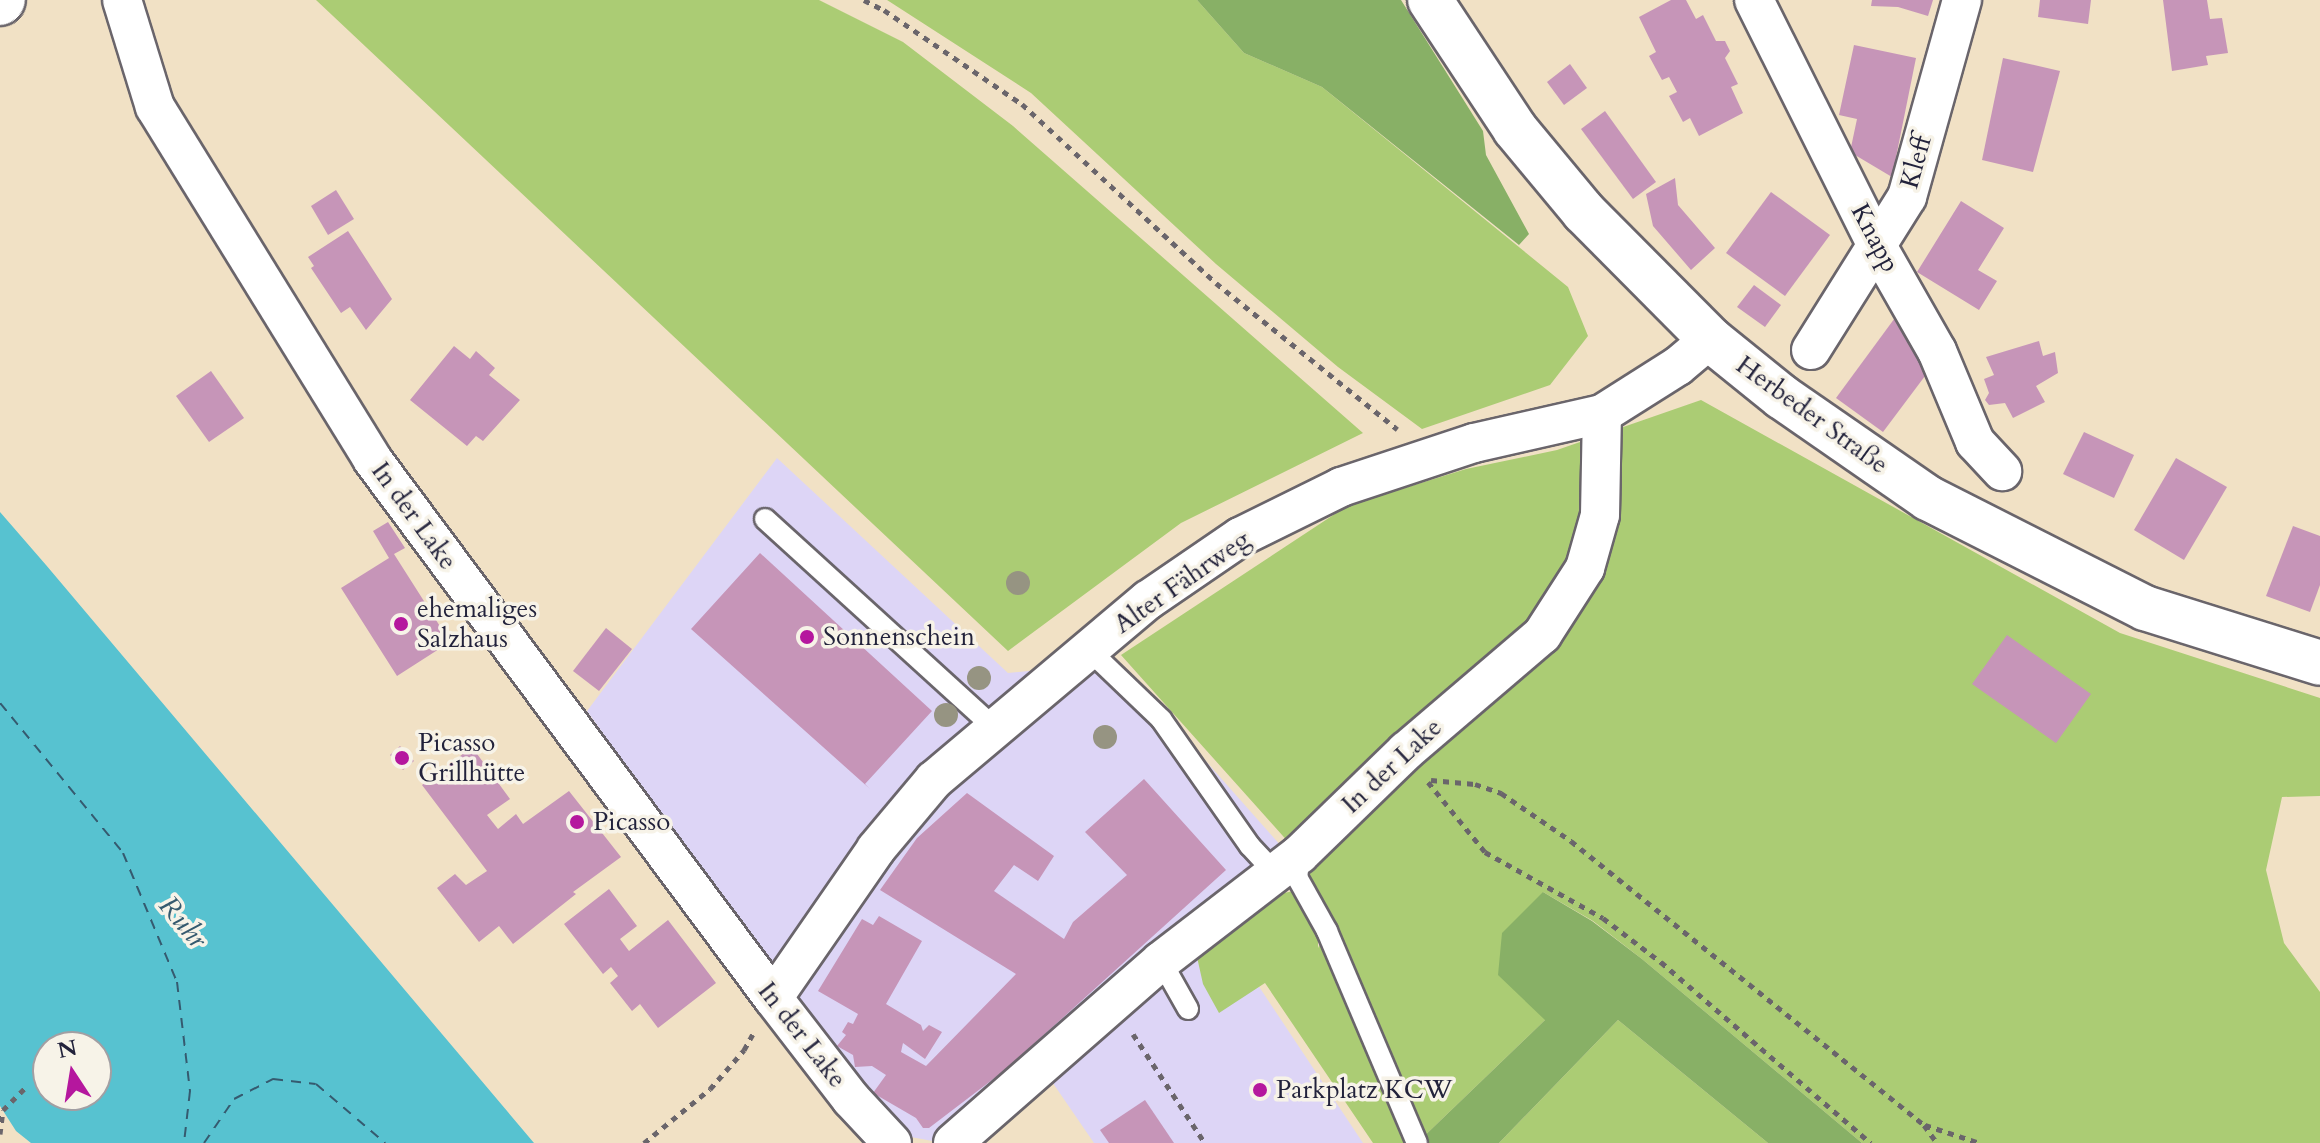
<!DOCTYPE html>
<html>
<head>
<meta charset="utf-8">
<style>
  body { margin:0 }
  #map { position:relative; width:2320px; height:1143px; overflow:hidden; background:#f1e1c5; font-family:Cardo,serif }
  div>[style] { position:absolute }
  [style*='--x'] { left:calc(var(--x)*1px); top:calc(var(--y)*1px); width:calc(var(--w)*1px); rotate:calc(var(--a)*1deg) }
  .built>* { inset:0; background:#ddd5f6 }
  .green>* { inset:0; background:#abcc74 }
  .forest>* { inset:0; background:#88b066 }
  .water>* { inset:0; background:#57c2d0 }
  .ferry>* { height:2px; margin-top:-1px; transform-origin:0; background:repeating-linear-gradient(90deg,#355a6f 0 10px,transparent 0 18px) }
  .building>* { inset:0; background:#c695b8 }
  .path>* { height:5px; margin-top:-2.5px; transform-origin:0; background:repeating-linear-gradient(90deg,#6a656b 0 6px,transparent 0 12px) }
  .roads { filter:drop-shadow(2px 0 #6a656b) drop-shadow(-2px 0 #6a656b) drop-shadow(0 2px #6a656b) drop-shadow(0 -2px #6a656b) }
  .lane>* { height:20px; margin:-10px; padding:0 10px; transform-origin:10px; border-radius:10px; background:#fff }
  .street>* { height:38px; margin:-19px; padding:0 19px; transform-origin:19px; border-radius:19px; background:#fff }
  .secondary>* { height:44px; margin:-22px; padding:0 22px; transform-origin:22px; border-radius:22px; background:#fff }
  .trees>* { width:24px; height:24px; margin:-12px; border-radius:50%; background:#969482 }
  .dots>* { width:22px; height:22px; translate:-50% -50%; box-sizing:border-box; border:4px solid #f7f3e8; border-radius:50% }
  span { translate:-50% -50%; white-space:nowrap; text-align:center; line-height:1.15; -webkit-text-stroke:7px #f7f3e8; paint-order:stroke }
  .street-label { font-size:26px; color:#22223b }
  .poi-label { font-size:26px; color:#22223b }
  .left { translate:0 -50%; text-align:left }
  .water-label { font-size:28px; color:#355a6f; font-style:italic }
  .north { position:absolute; left:32px; top:1031px; width:80px; height:80px; box-sizing:border-box; background:#f7f3e8; border:2px solid #a29fa3; border-radius:50%; rotate:348deg; font-size:22px; font-weight:700; line-height:32px; text-align:center; color:#22223b }
  .north::after { content:''; display:block; margin:auto; width:28px; height:36px; background:#b5179e; clip-path:polygon(50% 0,100% 100%,50% 72%,0 100%) }
</style>
</head>
<body>
<div id="map">
  <div class="built">
    <div style="clip-path:polygon(777px 458px,1008px 673px,1118px 662px,1282px 847px,1208px 910px,1363px 1143px,1094px 1143px,1035px 1057px,938px 1142px,889px 1133px,587px 711px)"></div>
  </div>
  <div class="green">
    <div style="clip-path:polygon(316px 0,819px 0,903px 42px,1013px 126px,1363px 433px,1181px 523px,1008px 651px)"></div>
    <div style="clip-path:polygon(887px 0,1197px 0,1244px 53px,1322px 87px,1568px 287px,1588px 336px,1550px 385px,1422px 429px,1338px 367px,1216px 264px,1031px 93px)"></div>
    <div style="clip-path:polygon(1701px 400px,2120px 633px,2320px 698px,2320px 796px,2282px 797px,2266px 870px,2284px 943px,2320px 992px,2320px 1143px,1862px 1143px,1642px 959px,1593px 921px,1543px 892px,1545px 1020px,1417px 1143px,1373px 1143px,1265px 983px,1219px 1013px,1203px 984px,1197px 957px,1262px 898px,1293px 891px,1318px 932px,1318px 948px,1327px 930px,1299px 854px,1121px 655px,1347px 506px,1466px 469px,1557px 450px)"></div>
    <div style="clip-path:polygon(1618px 1020px,1768px 1143px,1499px 1143px)"></div>
  </div>
  <div class="forest">
    <div style="clip-path:polygon(1197px 0,1401px 0,1483px 131px,1486px 155px,1529px 234px,1519px 245px,1322px 87px,1244px 53px)"></div>
    <div style="clip-path:polygon(1543px 892px,1592px 921px,1642px 959px,1862px 1143px,1768px 1143px,1618px 1020px,1499px 1143px,1417px 1143px,1545px 1020px,1498px 975px,1502px 933px)"></div>
  </div>
  <div class="water">
    <div style="clip-path:polygon(evenodd,0 512px,46px 565px,534px 1143px,31px 1143px,16px 1131px,0 1106px,0 512px,48px 1047px,96px 1047px,96px 1095px,48px 1095px,48px 1047px)"></div>
  </div>
  <div class="ferry">
    <div style="--x:0;--y:703;--w:194;--a:50.6"></div>
    <div style="--x:123;--y:853;--w:140;--a:67.3"></div>
    <div style="--x:177;--y:982;--w:110;--a:83.2"></div>
    <div style="--x:190;--y:1091;--w:52;--a:96.6"></div>
    <div style="--x:204;--y:1143;--w:53;--a:-55.7"></div>
    <div style="--x:234;--y:1099;--w:44;--a:-27.1"></div>
    <div style="--x:273;--y:1079;--w:43;--a:6.6"></div>
    <div style="--x:316;--y:1084;--w:91;--a:40.5"></div>
  </div>
  <div class="building">
    <div style="clip-path:polygon(1671px 0,1686px 0,1696px 19px,1703px 15px,1716px 41px,1725px 41px,1730px 51px,1725px 58px,1738px 84px,1731px 87px,1743px 113px,1699px 136px,1690px 118px,1683px 122px,1669px 96px,1677px 92px,1669px 77px,1662px 80px,1649px 56px,1656px 52px,1639px 17px)"></div>
    <div style="clip-path:polygon(1872px 0,1933px 0,1928px 16px,1898px 7px,1871px 6px)"></div>
    <div style="clip-path:polygon(2040px 0,2091px 0,2088px 24px,2038px 17px)"></div>
    <div style="clip-path:polygon(2163px 0,2207px 0,2210px 19px,2222px 18px,2228px 53px,2206px 56px,2208px 65px,2172px 71px)"></div>
    <div style="clip-path:polygon(1854px 45px,1916px 58px,1892px 177px,1850px 152px,1857px 119px,1839px 115px)"></div>
    <div style="clip-path:polygon(2003px 58px,2060px 71px,2033px 172px,1982px 160px)"></div>
    <div style="clip-path:polygon(1570px 64px,1587px 88px,1564px 105px,1547px 82px)"></div>
    <div style="clip-path:polygon(1605px 111px,1656px 182px,1633px 199px,1581px 129px)"></div>
    <div style="clip-path:polygon(1675px 178px,1678px 205px,1715px 248px,1691px 270px,1653px 226px,1646px 194px)"></div>
    <div style="clip-path:polygon(336px 190px,354px 219px,328px 235px,311px 206px)"></div>
    <div style="clip-path:polygon(1771px 192px,1830px 235px,1785px 296px,1726px 253px)"></div>
    <div style="clip-path:polygon(1961px 201px,2004px 228px,1978px 270px,1997px 281px,1979px 310px,1917px 272px)"></div>
    <div style="clip-path:polygon(348px 231px,392px 299px,366px 330px,350px 307px,341px 313px,311px 268px,314px 266px,308px 257px)"></div>
    <div style="clip-path:polygon(1754px 285px,1781px 305px,1765px 327px,1737px 307px)"></div>
    <div style="clip-path:polygon(1900px 311px,1928px 372px,1883px 432px,1836px 398px)"></div>
    <div style="clip-path:polygon(2039px 341px,2043px 356px,2055px 352px,2058px 373px,2036px 386px,2045px 402px,2013px 418px,2005px 403px,1989px 405px,1985px 400px,1989px 393px,1984px 379px,1994px 375px,1986px 357px)"></div>
    <div style="clip-path:polygon(454px 346px,470px 359px,476px 351px,495px 368px,489px 375px,520px 400px,483px 441px,476px 436px,467px 446px,410px 400px)"></div>
    <div style="clip-path:polygon(211px 371px,244px 418px,209px 442px,176px 396px)"></div>
    <div style="clip-path:polygon(2084px 432px,2134px 455px,2114px 498px,2063px 474px)"></div>
    <div style="clip-path:polygon(2176px 458px,2227px 487px,2184px 560px,2134px 530px)"></div>
    <div style="clip-path:polygon(388px 522px,405px 548px,394px 554px,450px 642px,397px 676px,341px 588px,389px 558px,373px 531px)"></div>
    <div style="clip-path:polygon(2293px 526px,2320px 536px,2320px 585px,2310px 612px,2266px 596px)"></div>
    <div style="clip-path:polygon(760px 553px,932px 711px,865px 784px,870px 789px,691px 629px)"></div>
    <div style="clip-path:polygon(606px 628px,632px 649px,599px 691px,573px 671px)"></div>
    <div style="clip-path:polygon(2007px 635px,2091px 694px,2056px 743px,1972px 684px)"></div>
    <div style="clip-path:polygon(400px 746px,414px 761px,403px 770px,390px 755px)"></div>
    <div style="clip-path:polygon(472px 747px,510px 799px,487px 815px,498px 829px,516px 814px,523px 824px,569px 791px,621px 857px,573px 892px,576px 894px,513px 944px,499px 926px,479px 942px,437px 888px,455px 874px,466px 885px,487px 871px,422px 785px)"></div>
    <div style="clip-path:polygon(1144px 779px,1226px 870px,1005px 1070px,929px 1128px,923px 1128px,916px 1118px,873px 1093px,886px 1075px,872px 1066px,855px 1067px,853px 1055px,837px 1046px,846px 1035px,842px 1032px,848px 1022px,853px 1024px,858px 1014px,818px 991px,862px 919px,873px 925px,879px 916px,922px 941px,886px 1004px,921px 1025px,923px 1031px,929px 1025px,942px 1032px,925px 1059px,903px 1043px,901px 1052px,926px 1066px,1016px 974px,880px 890px,917px 838px,967px 793px,1054px 856px,1038px 881px,1014px 865px,994px 891px,1064px 939px,1073px 922px,1127px 875px,1085px 832px)"></div>
    <div style="clip-path:polygon(609px 889px,637px 926px,620px 939px,629px 951px,668px 920px,716px 983px,658px 1028px,640px 1004px,632px 1011px,610px 983px,618px 976px,611px 967px,603px 974px,564px 924px)"></div>
    <div style="clip-path:polygon(1145px 1100px,1174px 1143px,1109px 1143px,1100px 1130px)"></div>
  </div>
  <div class="path">
    <div style="--x:864;--y:0;--w:22;--a:27"></div>
    <div style="--x:884;--y:10;--w:167;--a:34.3"></div>
    <div style="--x:1022;--y:104;--w:264;--a:42.7"></div>
    <div style="--x:1216;--y:283;--w:233;--a:38.9"></div>
    <div style="--x:1431;--y:780;--w:44;--a:5.2"></div>
    <div style="--x:1475;--y:784;--w:28;--a:19"></div>
    <div style="--x:1501;--y:793;--w:85;--a:34.4"></div>
    <div style="--x:1571;--y:841;--w:453;--a:38.8"></div>
    <div style="--x:1924;--y:1125;--w:22;--a:54"></div>
    <div style="--x:1428;--y:782;--w:90;--a:50.8"></div>
    <div style="--x:1485;--y:852;--w:135;--a:29.2"></div>
    <div style="--x:1603;--y:918;--w:73;--a:37.2"></div>
    <div style="--x:1661;--y:962;--w:277;--a:40.8"></div>
    <div style="--x:1133;--y:1034;--w:131;--a:56.6"></div>
    <div style="--x:1925;--y:1125;--w:58;--a:18.1"></div>
    <div style="--x:0;--y:1134;--w:24;--a:-83"></div>
    <div style="--x:3;--y:1110;--w:30;--a:-45"></div>
    <div style="--x:644;--y:1143;--w:85;--a:-39.3"></div>
    <div style="--x:710;--y:1089;--w:52;--a:-48.9"></div>
    <div style="--x:744;--y:1050;--w:18;--a:-61"></div>
  </div>
  <div class="roads">
    <div class="lane">
      <div style="--x:765;--y:519;--w:311;--a:42.3"></div>
      <div style="--x:1089;--y:650;--w:100;--a:43.8"></div>
      <div style="--x:1161;--y:719;--w:155;--a:55"></div>
      <div style="--x:1250;--y:846;--w:37;--a:47"></div>
      <div style="--x:1300;--y:854;--w:23;--a:97"></div>
      <div style="--x:1297;--y:877;--w:62;--a:60.9"></div>
      <div style="--x:1327;--y:931;--w:230;--a:67"></div>
      <div style="--x:1161;--y:961;--w:55;--a:60.6"></div>
    </div>
    <div class="street">
      <div style="--x:122;--y:0;--w:112;--a:72.9"></div>
      <div style="--x:155;--y:107;--w:414;--a:58.3"></div>
      <div style="--x:372;--y:459;--w:672;--a:53.35"></div>
      <div style="--x:773;--y:998;--w:128;--a:52.3"></div>
      <div style="--x:851;--y:1099;--w:60;--a:47"></div>
      <div style="--x:1754;--y:0;--w:275;--a:63.4"></div>
      <div style="--x:1877;--y:246;--w:121;--a:60.3"></div>
      <div style="--x:1937;--y:351;--w:99;--a:67.3"></div>
      <div style="--x:1975;--y:442;--w:40;--a:47"></div>
      <div style="--x:1811;--y:350;--w:181;--a:-57.9"></div>
      <div style="--x:1907;--y:197;--w:205;--a:-74.4"></div>
      <div style="--x:773;--y:998;--w:181;--a:-55.3"></div>
      <div style="--x:876;--y:849;--w:90;--a:-50"></div>
      <div style="--x:934;--y:780;--w:280;--a:-40.1"></div>
      <div style="--x:1148;--y:600;--w:112;--a:-34.4"></div>
      <div style="--x:1240;--y:537;--w:113;--a:-26.3"></div>
      <div style="--x:1341;--y:487;--w:140;--a:-18.3"></div>
      <div style="--x:1474;--y:443;--w:131;--a:-12.8"></div>
      <div style="--x:1602;--y:414;--w:90;--a:-32.3"></div>
      <div style="--x:1678;--y:366;--w:42;--a:-40.2"></div>
      <div style="--x:953;--y:1143;--w:276;--a:-41.2"></div>
      <div style="--x:1161;--y:961;--w:175;--a:-37.6"></div>
      <div style="--x:1300;--y:854;--w:148;--a:-44.2"></div>
      <div style="--x:1406;--y:751;--w:179;--a:-40.5"></div>
      <div style="--x:1542;--y:635;--w:80;--a:-57.3"></div>
      <div style="--x:1585;--y:568;--w:55;--a:-74.2"></div>
      <div style="--x:1600;--y:515;--w:101;--a:-88.9"></div>
    </div>
    <div class="secondary">
      <div style="--x:1430;--y:0;--w:154;--a:56.6"></div>
      <div style="--x:1515;--y:129;--w:108;--a:50.3"></div>
      <div style="--x:1584;--y:212;--w:179;--a:45.2"></div>
      <div style="--x:1710;--y:339;--w:92;--a:38.9"></div>
      <div style="--x:1782;--y:397;--w:178;--a:34.7"></div>
      <div style="--x:1928;--y:498;--w:243;--a:26.9"></div>
      <div style="--x:2145;--y:608;--w:183;--a:17.4"></div>
      <div style="--x:0;--y:3;--w:4;--a:-45"></div>
    </div>
  </div>
  <div class="trees">
    <div style="left:1018px;top:583px"></div>
    <div style="left:979px;top:678px"></div>
    <div style="left:946px;top:715px"></div>
    <div style="left:1105px;top:737px"></div>
  </div>
  <div class="dots">
    <div style="left:401px;top:624px;background:#b5179e"></div>
    <div style="left:807px;top:637px;background:#b5179e"></div>
    <div style="left:402px;top:758px;background:#b5179e"></div>
    <div style="left:577px;top:822px;background:#b5179e"></div>
    <div style="left:1260px;top:1090px;background:#b5179e"></div>
  </div>
  <div class="street-label">
    <span style="left:1916px;top:162px;rotate:-74deg">Kleff</span>
    <span style="left:1875px;top:238px;rotate:62deg">Knapp</span>
    <span style="left:1812px;top:415px;rotate:36deg">Herbeder Straße</span>
    <span style="left:414px;top:516px;rotate:54deg">In der Lake</span>
    <span style="left:1182px;top:582px;rotate:-35deg">Alter Fährweg</span>
    <span style="left:1392px;top:766px;rotate:-43deg">In der Lake</span>
    <span style="left:802px;top:1035px;rotate:52deg">In der Lake</span>
  </div>
  <div class="poi-label">
    <span class="left" style="left:417px;top:624px">ehemaliges<br>Salzhaus</span>
    <span class="left" style="left:823px;top:637px">Sonnenschein</span>
    <span class="left" style="left:418px;top:758px">Picasso<br>Grillhütte</span>
    <span class="left" style="left:593px;top:822px">Picasso</span>
    <span class="left" style="left:1276px;top:1090px">Parkplatz KCW</span>
  </div>
  <div class="water-label">
    <span style="left:183px;top:922px;rotate:50deg">Ruhr</span>
  </div>
  <div class="north">N</div>
</div>
</body>
</html>
